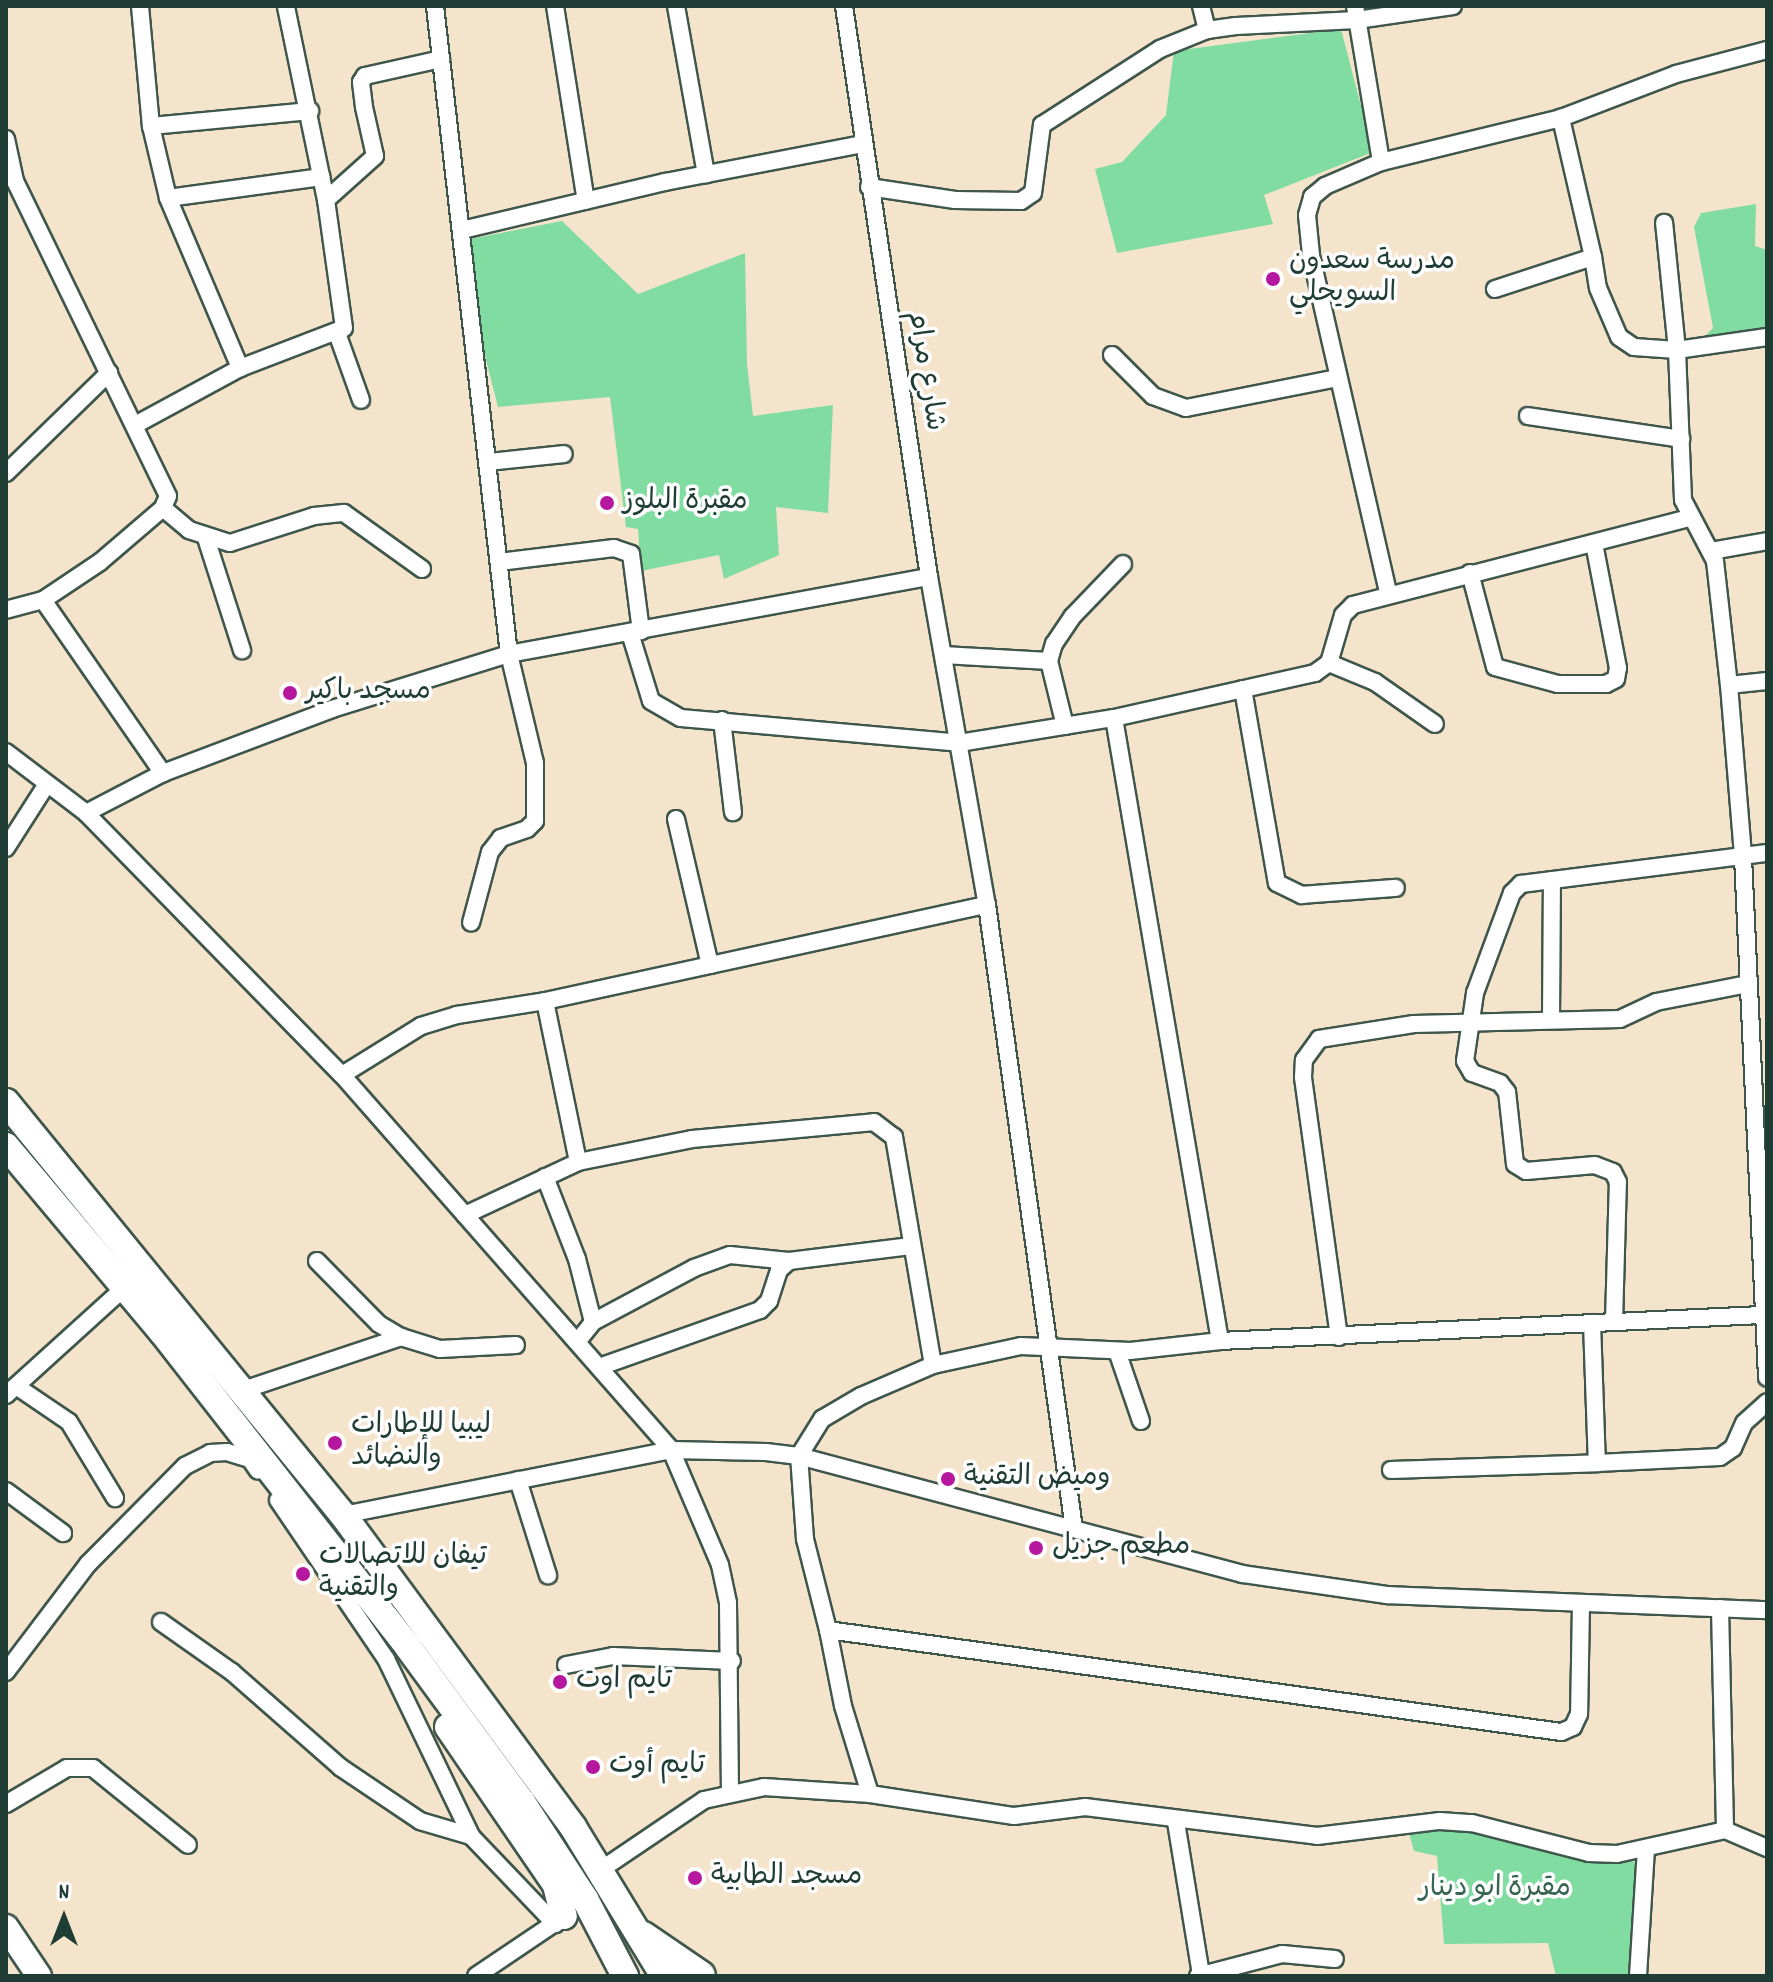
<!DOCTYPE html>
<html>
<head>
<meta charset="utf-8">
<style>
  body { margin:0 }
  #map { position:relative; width:1773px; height:1982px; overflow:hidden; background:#f5e4cc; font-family:Dekko,"Playpen Sans Arabic",sans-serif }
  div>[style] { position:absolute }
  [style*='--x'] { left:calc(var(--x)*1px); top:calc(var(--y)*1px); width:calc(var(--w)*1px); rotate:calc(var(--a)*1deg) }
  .green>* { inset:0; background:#81dca2 }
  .roads { filter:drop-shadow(2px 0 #3f564b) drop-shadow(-2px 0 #3f564b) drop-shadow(0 2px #3f564b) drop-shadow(0 -2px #3f564b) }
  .street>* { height:16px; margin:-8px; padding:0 8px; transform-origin:8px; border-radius:8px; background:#fff }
  .secondary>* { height:24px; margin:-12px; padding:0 12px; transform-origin:12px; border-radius:12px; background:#fff }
  .primary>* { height:26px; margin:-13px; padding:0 13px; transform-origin:13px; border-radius:13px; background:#fff }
  .highway>* { height:30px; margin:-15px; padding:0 15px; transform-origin:15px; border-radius:15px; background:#fff }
  .dots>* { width:22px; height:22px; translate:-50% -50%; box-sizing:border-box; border:4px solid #fff; border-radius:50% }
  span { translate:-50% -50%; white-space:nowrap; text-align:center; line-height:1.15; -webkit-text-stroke:7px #fff; paint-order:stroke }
  .poi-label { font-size:28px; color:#1f3d34 }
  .left { translate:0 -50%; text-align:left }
  .street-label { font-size:28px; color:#1f3d34 }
  .park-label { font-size:28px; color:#386550 }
  .frame { position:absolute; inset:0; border:8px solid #1f3d34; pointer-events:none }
  .north { position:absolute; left:24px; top:1878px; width:80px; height:80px; -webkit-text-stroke:6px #fff; paint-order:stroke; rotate:0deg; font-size:22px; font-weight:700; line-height:32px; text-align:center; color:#1f3d34 }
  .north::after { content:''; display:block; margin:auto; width:28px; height:36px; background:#1f3d34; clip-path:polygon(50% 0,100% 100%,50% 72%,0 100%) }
</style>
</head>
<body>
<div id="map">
  <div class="green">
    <div style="clip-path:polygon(1341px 29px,1373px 152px,1264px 195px,1273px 224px,1117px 253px,1095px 169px,1122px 162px,1166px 115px,1174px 51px)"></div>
    <div style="clip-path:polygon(1756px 204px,1755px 246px,1767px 250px,1767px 338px,1700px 341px,1713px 328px,1694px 227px,1701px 213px)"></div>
    <div style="clip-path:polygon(562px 221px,638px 294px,745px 253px,747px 364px,753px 416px,833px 405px,828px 513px,776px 507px,779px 555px,724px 579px,719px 555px,641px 571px,638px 529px,626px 527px,610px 397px,498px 407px,483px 348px,470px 239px)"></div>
    <div style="clip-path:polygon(1470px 1827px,1590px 1859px,1638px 1862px,1628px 1976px,1556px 1976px,1548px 1943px,1444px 1944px,1437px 1856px,1414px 1851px,1408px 1830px)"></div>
  </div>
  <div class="roads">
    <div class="street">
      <div style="--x:140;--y:6;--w:121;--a:84.8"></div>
      <div style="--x:151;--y:126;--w:74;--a:76.7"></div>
      <div style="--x:168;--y:198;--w:185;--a:67"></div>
      <div style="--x:435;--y:6;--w:652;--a:83.49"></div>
      <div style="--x:509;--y:654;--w:112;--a:76.6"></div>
      <div style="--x:535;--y:763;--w:58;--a:90"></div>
      <div style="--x:535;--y:821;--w:11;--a:135"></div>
      <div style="--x:527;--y:829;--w:28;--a:161"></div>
      <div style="--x:501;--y:838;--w:18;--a:128"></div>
      <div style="--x:490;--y:852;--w:73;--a:105"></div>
      <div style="--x:555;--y:6;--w:197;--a:81"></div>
      <div style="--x:676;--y:6;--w:171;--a:79.9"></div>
      <div style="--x:844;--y:6;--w:577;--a:81.53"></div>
      <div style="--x:929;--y:577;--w:333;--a:80"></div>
      <div style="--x:987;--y:905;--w:630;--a:82.06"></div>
      <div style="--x:1201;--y:6;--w:25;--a:76"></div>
      <div style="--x:1355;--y:6;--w:158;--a:80.5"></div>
      <div style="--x:151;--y:126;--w:160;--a:-5.4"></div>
      <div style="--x:6;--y:139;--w:43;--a:77.9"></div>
      <div style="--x:15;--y:181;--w:350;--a:64.1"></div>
      <div style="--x:168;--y:496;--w:13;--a:113"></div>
      <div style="--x:163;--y:508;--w:83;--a:139.4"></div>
      <div style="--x:100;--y:562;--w:69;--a:146.3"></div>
      <div style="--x:43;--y:600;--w:38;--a:165"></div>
      <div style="--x:869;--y:187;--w:87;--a:8.6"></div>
      <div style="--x:955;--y:200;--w:66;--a:0.9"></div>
      <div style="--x:1021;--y:201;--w:14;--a:-34"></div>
      <div style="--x:1033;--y:193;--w:69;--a:-82.5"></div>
      <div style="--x:1042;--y:125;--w:140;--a:-32.8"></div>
      <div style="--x:1160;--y:49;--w:51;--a:-22"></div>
      <div style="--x:1207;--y:30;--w:29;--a:-8"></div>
      <div style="--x:1236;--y:26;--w:121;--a:-2.8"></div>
      <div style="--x:1357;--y:20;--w:97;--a:-8.3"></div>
      <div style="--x:168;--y:198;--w:155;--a:-7.8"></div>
      <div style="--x:326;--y:200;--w:66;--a:-41.9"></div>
      <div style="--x:375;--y:156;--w:50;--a:-102.7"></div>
      <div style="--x:364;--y:107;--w:25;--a:-97"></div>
      <div style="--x:361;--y:82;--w:7;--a:-56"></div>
      <div style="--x:365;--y:76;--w:78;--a:-12.6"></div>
      <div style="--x:462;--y:230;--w:209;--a:-13.3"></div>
      <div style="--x:665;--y:182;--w:202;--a:-10.9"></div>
      <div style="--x:1593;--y:257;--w:31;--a:81"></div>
      <div style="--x:1598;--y:288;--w:53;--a:66.8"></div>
      <div style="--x:1619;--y:337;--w:18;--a:34"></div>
      <div style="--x:1634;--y:347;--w:43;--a:4"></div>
      <div style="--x:1677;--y:350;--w:128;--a:-95.8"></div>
      <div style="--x:1495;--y:289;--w:103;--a:-18.1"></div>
      <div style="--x:1593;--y:257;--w:143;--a:-103"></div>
      <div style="--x:337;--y:333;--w:71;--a:70.3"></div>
      <div style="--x:1767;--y:337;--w:91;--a:171.8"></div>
      <div style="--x:1677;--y:350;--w:150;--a:87.7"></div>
      <div style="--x:1683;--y:500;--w:69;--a:62.3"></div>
      <div style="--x:1715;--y:561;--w:125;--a:83.6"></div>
      <div style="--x:1729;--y:685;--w:173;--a:85.3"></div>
      <div style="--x:1743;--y:857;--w:521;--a:87.36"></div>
      <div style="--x:1112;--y:355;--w:58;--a:45"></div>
      <div style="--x:1153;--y:396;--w:35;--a:20"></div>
      <div style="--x:1186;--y:408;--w:155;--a:-11.2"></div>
      <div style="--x:1528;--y:416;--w:155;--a:8.5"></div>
      <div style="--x:135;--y:425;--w:119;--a:-28.5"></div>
      <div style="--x:240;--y:368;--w:111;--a:-21"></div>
      <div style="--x:344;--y:328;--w:129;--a:-98"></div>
      <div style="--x:326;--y:200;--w:198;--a:-101.7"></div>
      <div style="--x:488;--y:462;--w:76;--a:-6"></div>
      <div style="--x:6;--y:473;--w:144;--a:-44.2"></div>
      <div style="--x:163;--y:508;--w:34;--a:40"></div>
      <div style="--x:189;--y:530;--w:43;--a:17.6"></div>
      <div style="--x:230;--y:543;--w:88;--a:-17.8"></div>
      <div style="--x:314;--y:516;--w:30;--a:-6"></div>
      <div style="--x:344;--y:513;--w:96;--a:35.7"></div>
      <div style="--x:206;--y:538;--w:118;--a:72.2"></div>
      <div style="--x:1711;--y:551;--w:57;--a:-10.1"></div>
      <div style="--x:499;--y:562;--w:116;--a:-6.9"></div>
      <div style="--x:614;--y:548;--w:18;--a:19"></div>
      <div style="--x:631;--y:554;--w:78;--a:82.6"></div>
      <div style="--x:1470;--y:573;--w:97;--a:75.1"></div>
      <div style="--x:1495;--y:667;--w:65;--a:15.1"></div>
      <div style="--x:1558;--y:684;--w:48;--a:0"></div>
      <div style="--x:1606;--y:684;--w:11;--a:-27"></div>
      <div style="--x:1616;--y:679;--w:11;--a:-80"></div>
      <div style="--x:1618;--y:668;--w:127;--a:-100.9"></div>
      <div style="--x:1388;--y:592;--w:346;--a:-102.9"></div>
      <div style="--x:1311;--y:255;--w:40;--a:-95.7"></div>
      <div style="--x:1307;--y:215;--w:19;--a:-74"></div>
      <div style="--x:1312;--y:197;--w:17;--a:-40"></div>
      <div style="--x:1325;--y:186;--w:61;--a:-23.2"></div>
      <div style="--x:1381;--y:162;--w:185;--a:-13.7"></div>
      <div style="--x:1561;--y:118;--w:123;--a:-20.9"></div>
      <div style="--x:1676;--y:74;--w:94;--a:-14.8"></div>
      <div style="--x:43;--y:600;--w:211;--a:55.3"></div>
      <div style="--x:630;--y:633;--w:71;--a:72.8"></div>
      <div style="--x:651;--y:701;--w:34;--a:30"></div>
      <div style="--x:681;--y:718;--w:279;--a:5.1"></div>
      <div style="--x:959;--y:743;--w:157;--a:-9.2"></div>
      <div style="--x:1114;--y:718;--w:206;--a:-12.6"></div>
      <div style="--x:1315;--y:673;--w:17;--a:-36"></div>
      <div style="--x:1329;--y:663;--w:50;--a:-73.7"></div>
      <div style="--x:1343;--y:615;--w:14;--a:-45"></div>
      <div style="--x:1353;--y:605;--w:347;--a:-14.5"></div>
      <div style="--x:943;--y:655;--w:106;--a:3.2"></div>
      <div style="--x:1329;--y:663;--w:50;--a:22.4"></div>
      <div style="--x:1375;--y:682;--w:73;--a:35"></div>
      <div style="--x:1729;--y:685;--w:38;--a:-6"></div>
      <div style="--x:1243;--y:689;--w:197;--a:80.1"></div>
      <div style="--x:1277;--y:883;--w:28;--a:26"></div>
      <div style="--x:1302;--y:895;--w:94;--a:-4.3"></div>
      <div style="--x:1114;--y:718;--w:632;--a:80.34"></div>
      <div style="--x:722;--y:720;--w:93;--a:83.2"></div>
      <div style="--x:1065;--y:726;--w:67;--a:-103.8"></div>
      <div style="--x:1049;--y:661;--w:18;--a:-74"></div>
      <div style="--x:1054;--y:644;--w:34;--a:-56"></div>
      <div style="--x:1073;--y:616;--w:72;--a:-46.1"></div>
      <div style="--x:6;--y:752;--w:101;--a:37.3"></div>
      <div style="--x:86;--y:813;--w:366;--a:45.7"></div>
      <div style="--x:342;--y:1075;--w:499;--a:48.7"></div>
      <div style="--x:671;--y:1450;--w:125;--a:66.9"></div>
      <div style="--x:720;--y:1565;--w:39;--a:78"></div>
      <div style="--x:728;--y:1603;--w:188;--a:89.4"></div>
      <div style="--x:86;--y:813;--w:87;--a:-27.5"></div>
      <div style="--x:163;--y:773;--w:181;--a:-20.7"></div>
      <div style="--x:332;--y:709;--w:185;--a:-17.3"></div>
      <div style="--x:509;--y:654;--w:427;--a:-10.4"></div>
      <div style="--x:676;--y:819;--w:150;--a:76.9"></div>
      <div style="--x:6;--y:848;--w:76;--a:-57.4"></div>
      <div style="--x:545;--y:1001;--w:164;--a:78.4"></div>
      <div style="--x:1551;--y:1018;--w:138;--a:-89.6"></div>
      <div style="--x:342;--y:1075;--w:93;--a:-31.8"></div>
      <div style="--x:421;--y:1026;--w:38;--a:-17"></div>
      <div style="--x:457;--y:1015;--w:89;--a:-9"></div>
      <div style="--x:545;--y:1001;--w:452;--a:-12.3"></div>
      <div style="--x:545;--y:1177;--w:88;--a:68.7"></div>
      <div style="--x:577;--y:1259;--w:65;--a:75.7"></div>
      <div style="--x:465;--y:1215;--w:125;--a:-25.1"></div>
      <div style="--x:578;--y:1162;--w:116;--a:-11.4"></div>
      <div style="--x:692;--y:1139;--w:183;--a:-5.3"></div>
      <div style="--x:874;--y:1122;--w:25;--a:37"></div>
      <div style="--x:894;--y:1137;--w:231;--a:80.3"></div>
      <div style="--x:317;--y:1261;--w:88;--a:45.5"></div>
      <div style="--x:379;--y:1324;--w:26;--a:31"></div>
      <div style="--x:401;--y:1337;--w:41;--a:17.1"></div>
      <div style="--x:440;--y:1349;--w:76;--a:-3"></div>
      <div style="--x:1614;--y:1322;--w:140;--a:-88.4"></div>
      <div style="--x:1618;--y:1182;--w:11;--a:-117"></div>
      <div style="--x:1613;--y:1172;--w:19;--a:-159"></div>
      <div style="--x:1595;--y:1165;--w:69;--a:175"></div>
      <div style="--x:1526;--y:1171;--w:13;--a:-148"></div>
      <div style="--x:1515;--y:1164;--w:72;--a:-96.3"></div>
      <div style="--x:1507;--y:1092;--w:11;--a:-128"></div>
      <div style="--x:1500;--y:1083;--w:30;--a:-160"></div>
      <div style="--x:1472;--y:1073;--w:14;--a:-120"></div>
      <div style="--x:1465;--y:1061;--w:69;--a:-81.6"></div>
      <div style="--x:1475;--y:993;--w:107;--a:-69.7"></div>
      <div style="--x:1512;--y:893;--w:13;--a:-45"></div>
      <div style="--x:1521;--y:884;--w:248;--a:-7.2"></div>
      <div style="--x:1592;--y:1323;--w:140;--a:88"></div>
      <div style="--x:1597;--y:1463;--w:123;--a:-2.8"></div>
      <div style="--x:1720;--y:1457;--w:16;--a:-35"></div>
      <div style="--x:1733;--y:1448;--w:27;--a:-66"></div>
      <div style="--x:1744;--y:1423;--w:31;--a:-42"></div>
      <div style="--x:1339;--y:1337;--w:262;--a:-97.9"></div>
      <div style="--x:1303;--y:1077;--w:17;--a:-87"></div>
      <div style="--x:1304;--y:1060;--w:26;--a:-54"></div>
      <div style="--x:1319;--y:1039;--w:96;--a:-9"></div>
      <div style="--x:1414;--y:1024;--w:206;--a:-1.4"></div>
      <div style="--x:1620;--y:1019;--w:40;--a:-25"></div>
      <div style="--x:1656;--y:1002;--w:94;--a:-11.1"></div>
      <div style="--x:577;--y:1342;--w:26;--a:-51"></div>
      <div style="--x:593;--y:1322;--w:115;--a:-28.1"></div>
      <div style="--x:694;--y:1268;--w:38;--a:-20"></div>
      <div style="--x:730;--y:1255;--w:59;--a:5.8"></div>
      <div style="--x:1117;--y:1351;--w:74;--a:71.1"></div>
      <div style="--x:599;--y:1367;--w:171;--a:-19.5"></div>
      <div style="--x:760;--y:1310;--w:13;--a:-45"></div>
      <div style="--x:769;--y:1301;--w:33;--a:-72"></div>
      <div style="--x:779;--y:1270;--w:13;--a:-42"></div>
      <div style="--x:789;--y:1261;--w:123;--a:-7"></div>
      <div style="--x:16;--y:1386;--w:64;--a:34.2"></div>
      <div style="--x:69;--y:1422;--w:89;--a:58.8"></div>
      <div style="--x:243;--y:1390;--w:167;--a:-18.5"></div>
      <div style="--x:6;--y:1395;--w:161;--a:-42.2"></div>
      <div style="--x:1391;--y:1470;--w:206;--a:-1.9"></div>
      <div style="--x:518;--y:1480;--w:100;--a:72.5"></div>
      <div style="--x:6;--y:1491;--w:71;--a:36.4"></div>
      <div style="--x:278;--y:1500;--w:192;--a:55.8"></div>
      <div style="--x:386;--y:1659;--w:196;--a:64.3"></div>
      <div style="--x:471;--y:1836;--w:122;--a:46.3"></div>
      <div style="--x:343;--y:1515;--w:334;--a:-11.2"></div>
      <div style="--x:671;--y:1450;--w:95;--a:1.2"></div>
      <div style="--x:766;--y:1452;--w:33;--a:7"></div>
      <div style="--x:799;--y:1456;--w:459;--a:14.9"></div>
      <div style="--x:1243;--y:1574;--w:146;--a:8.3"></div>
      <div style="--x:1387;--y:1595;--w:380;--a:2.3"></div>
      <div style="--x:1581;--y:1604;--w:110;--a:91"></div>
      <div style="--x:1579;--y:1714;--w:14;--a:115"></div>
      <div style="--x:1573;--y:1727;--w:13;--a:157"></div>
      <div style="--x:1561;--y:1732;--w:740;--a:-172.08"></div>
      <div style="--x:828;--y:1630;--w:94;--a:-104.2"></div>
      <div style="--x:805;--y:1539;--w:83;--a:-94.1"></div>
      <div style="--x:799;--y:1456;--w:44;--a:-58.1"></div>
      <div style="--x:822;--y:1419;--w:45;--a:-30.5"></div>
      <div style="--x:861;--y:1396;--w:78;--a:-23.3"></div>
      <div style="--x:933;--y:1365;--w:90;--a:-12.2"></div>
      <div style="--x:1021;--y:1346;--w:109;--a:2.6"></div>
      <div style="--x:1130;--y:1351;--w:91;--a:-6.3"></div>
      <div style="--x:1220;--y:1341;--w:542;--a:-2.75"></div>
      <div style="--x:1720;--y:1608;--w:222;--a:88.7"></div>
      <div style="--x:161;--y:1622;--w:87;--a:35.2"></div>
      <div style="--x:232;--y:1672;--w:144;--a:41.3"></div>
      <div style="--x:340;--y:1767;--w:97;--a:34"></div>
      <div style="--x:420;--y:1821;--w:53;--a:16.4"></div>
      <div style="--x:828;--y:1630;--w:77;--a:78.8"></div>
      <div style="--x:843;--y:1706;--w:92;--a:72.9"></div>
      <div style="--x:566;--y:1665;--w:48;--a:-10.8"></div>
      <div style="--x:613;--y:1656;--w:119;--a:2.4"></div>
      <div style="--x:6;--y:1672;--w:136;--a:-52.8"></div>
      <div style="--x:88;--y:1564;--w:138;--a:-45.3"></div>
      <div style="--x:185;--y:1466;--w:28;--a:-27"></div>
      <div style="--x:210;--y:1453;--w:17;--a:-3"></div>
      <div style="--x:227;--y:1452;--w:24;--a:17"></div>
      <div style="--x:250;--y:1459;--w:14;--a:56"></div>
      <div style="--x:6;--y:1804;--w:71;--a:-30.5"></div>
      <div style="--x:67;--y:1768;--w:26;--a:0"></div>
      <div style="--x:93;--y:1768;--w:122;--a:39"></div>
      <div style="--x:1176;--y:1822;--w:155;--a:80.7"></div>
      <div style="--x:602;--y:1869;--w:123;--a:-34.1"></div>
      <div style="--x:704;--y:1800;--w:61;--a:-12.2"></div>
      <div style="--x:764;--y:1787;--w:106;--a:3.8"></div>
      <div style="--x:870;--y:1794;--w:146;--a:8.7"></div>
      <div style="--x:1014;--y:1816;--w:72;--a:-7.2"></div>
      <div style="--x:1085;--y:1807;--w:234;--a:7.1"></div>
      <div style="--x:1317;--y:1836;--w:124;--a:-7"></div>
      <div style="--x:1440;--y:1821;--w:32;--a:4"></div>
      <div style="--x:1472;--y:1823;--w:121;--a:14.4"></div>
      <div style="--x:1589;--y:1853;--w:28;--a:2"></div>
      <div style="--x:1617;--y:1854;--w:111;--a:-12.5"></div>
      <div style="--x:1725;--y:1830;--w:46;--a:23.2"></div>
      <div style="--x:476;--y:1976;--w:104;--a:-34"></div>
      <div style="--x:1198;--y:1976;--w:87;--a:-14.7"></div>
      <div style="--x:1282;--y:1954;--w:53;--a:5.4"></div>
      <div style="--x:1638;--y:1976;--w:127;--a:-86.4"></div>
    </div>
    <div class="secondary">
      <div style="--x:6;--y:1927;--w:59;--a:56"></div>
    </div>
    <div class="primary">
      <div style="--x:6;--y:1102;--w:533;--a:50.79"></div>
      <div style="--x:343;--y:1515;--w:388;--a:53.6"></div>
      <div style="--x:573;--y:1827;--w:175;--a:58.6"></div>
      <div style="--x:6;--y:1146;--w:244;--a:50"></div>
      <div style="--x:163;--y:1333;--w:398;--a:52"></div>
      <div style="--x:408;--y:1647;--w:192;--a:53.7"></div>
      <div style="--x:522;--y:1802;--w:116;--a:57"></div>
      <div style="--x:585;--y:1899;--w:87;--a:62.5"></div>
      <div style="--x:448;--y:1727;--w:191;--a:55.6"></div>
      <div style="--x:556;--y:1885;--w:32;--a:76"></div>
    </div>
    <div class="highway">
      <div style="--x:643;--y:1937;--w:69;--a:34.4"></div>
    </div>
  </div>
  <div class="dots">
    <div style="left:1273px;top:279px;background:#b5179e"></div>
    <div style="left:607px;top:503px;background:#b5179e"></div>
    <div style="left:290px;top:693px;background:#b5179e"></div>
    <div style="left:335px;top:1443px;background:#b5179e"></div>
    <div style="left:948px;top:1479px;background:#b5179e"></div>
    <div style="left:1036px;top:1548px;background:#b5179e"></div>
    <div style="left:303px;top:1574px;background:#b5179e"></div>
    <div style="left:560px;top:1682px;background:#b5179e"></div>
    <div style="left:593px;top:1767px;background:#b5179e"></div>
    <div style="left:695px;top:1878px;background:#b5179e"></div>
  </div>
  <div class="poi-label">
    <span class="left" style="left:1289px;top:279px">مدرسة سعدون<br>السويحلي</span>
    <span class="left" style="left:623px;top:503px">مقبرة البلوز</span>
    <span class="left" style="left:306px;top:693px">مسجد باكير</span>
    <span class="left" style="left:351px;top:1443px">ليبيا للإطارات<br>والنضائد</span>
    <span class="left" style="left:964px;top:1479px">وميض التقنية</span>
    <span class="left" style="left:1052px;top:1548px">مطعم جزيل</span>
    <span class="left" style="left:319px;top:1574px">تيفان للاتصالات<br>والتقنية</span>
    <span class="left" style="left:576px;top:1682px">تايم اوت</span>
    <span class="left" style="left:609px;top:1767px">تايم أوت</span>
    <span class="left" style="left:711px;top:1878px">مسجد الطابية</span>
  </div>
  <div class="street-label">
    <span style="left:924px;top:371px;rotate:81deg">شارع مرام</span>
  </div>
  <div class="park-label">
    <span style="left:1495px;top:1890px">مقبرة ابو دينار</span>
  </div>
  <div class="frame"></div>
  <div class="north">N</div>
</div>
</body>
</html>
